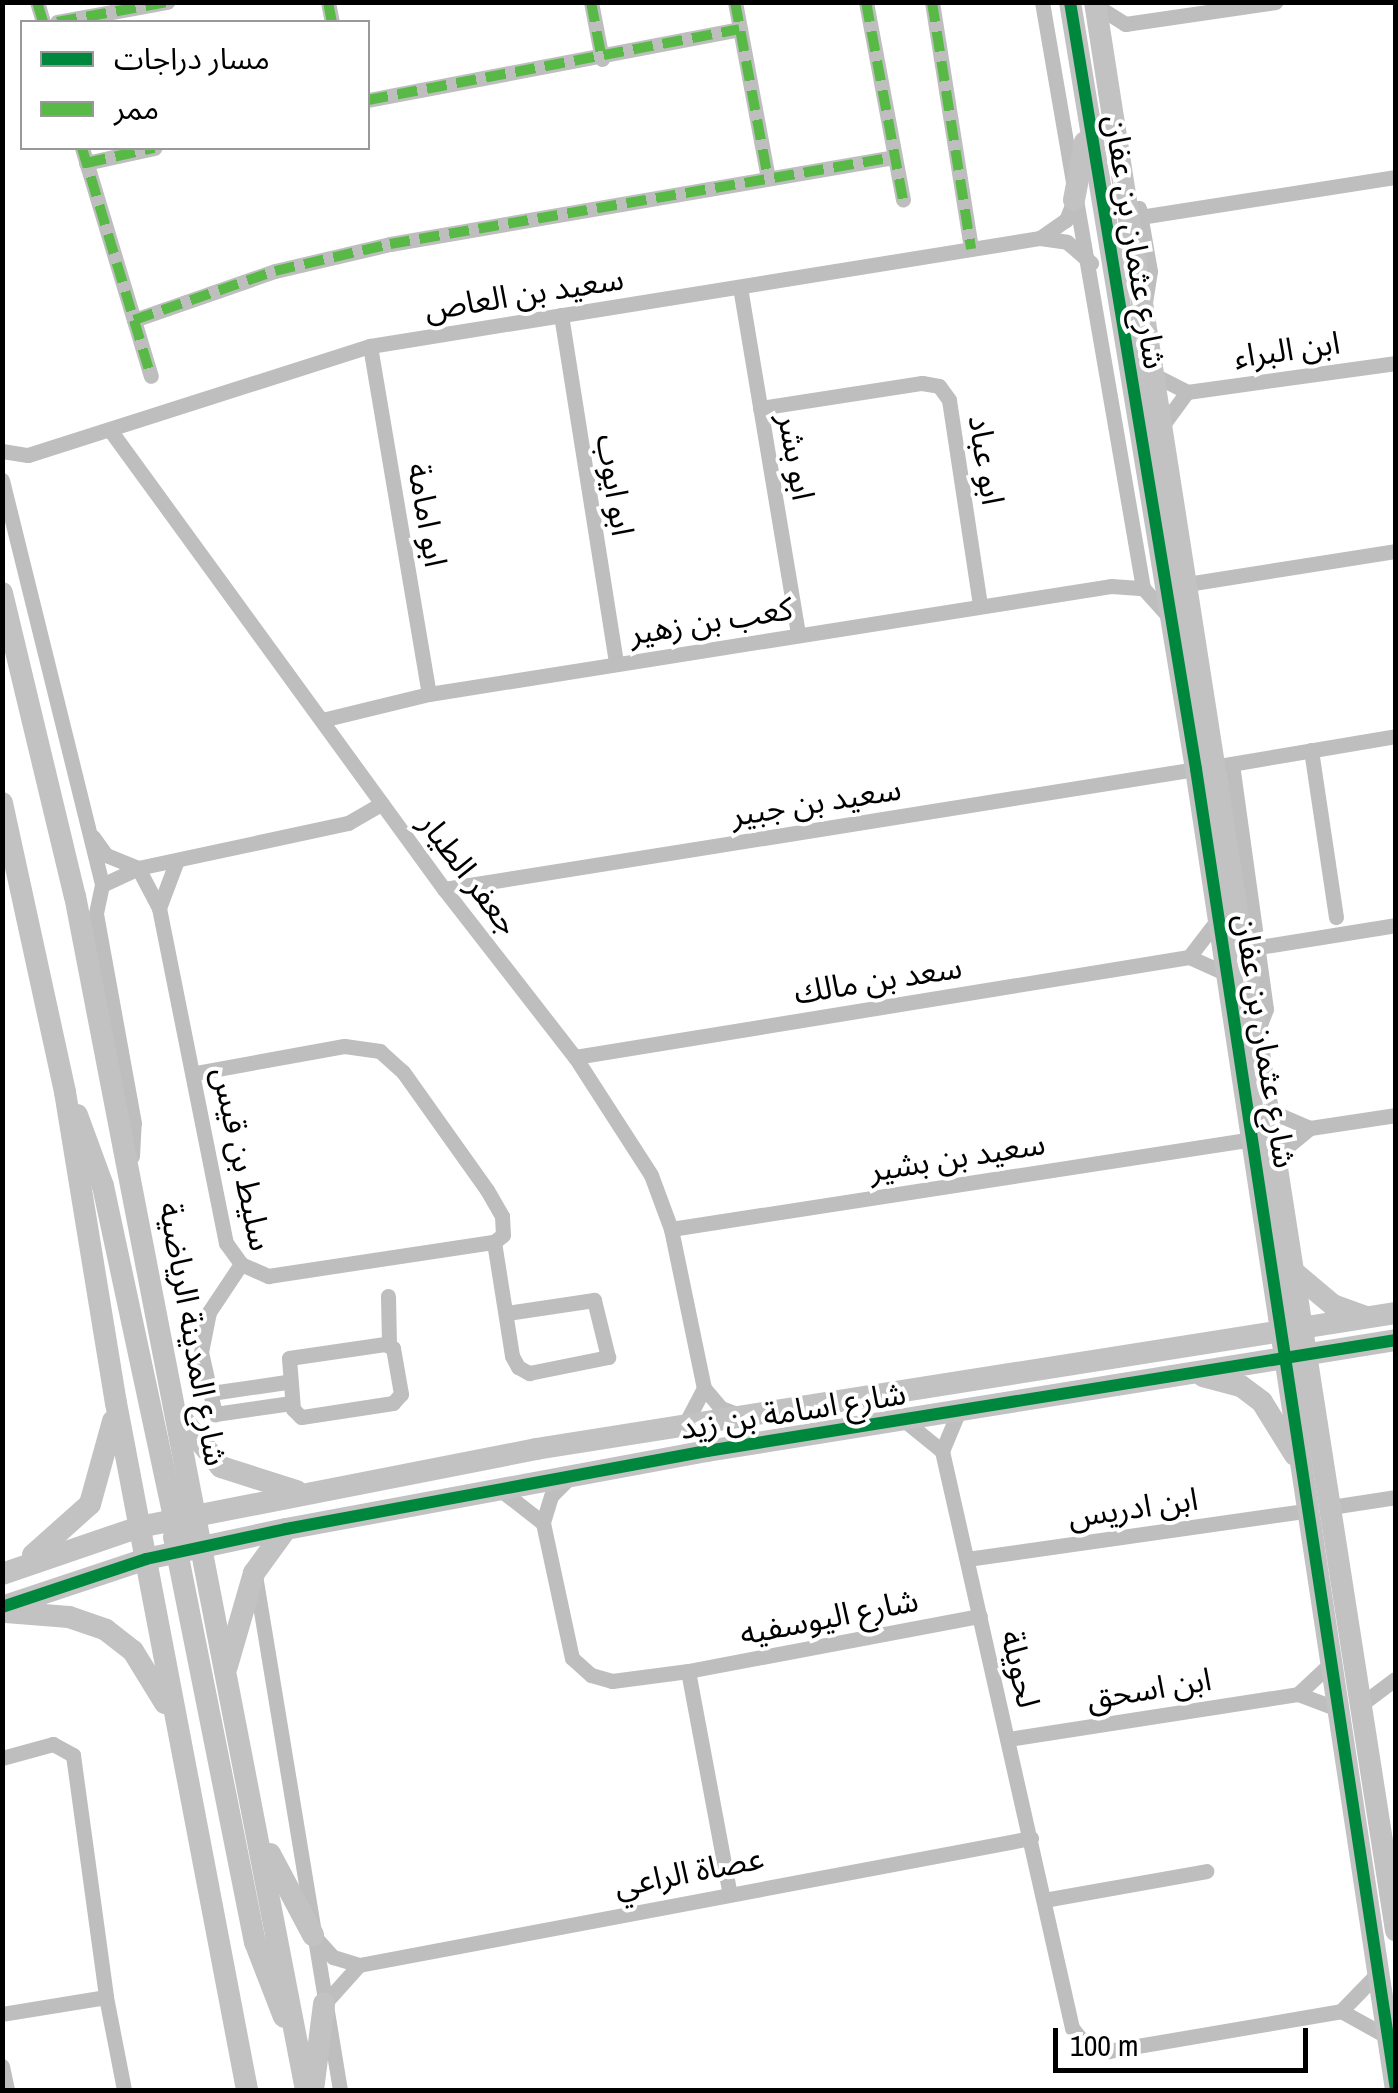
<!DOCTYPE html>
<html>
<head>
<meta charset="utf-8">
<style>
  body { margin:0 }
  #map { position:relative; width:1398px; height:2093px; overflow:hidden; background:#fff; font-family:"Archivo Narrow","Noto Sans Arabic",sans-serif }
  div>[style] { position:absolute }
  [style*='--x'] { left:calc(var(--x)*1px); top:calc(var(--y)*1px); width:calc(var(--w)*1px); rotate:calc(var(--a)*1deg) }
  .street>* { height:15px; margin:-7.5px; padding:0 7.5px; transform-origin:7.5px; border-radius:7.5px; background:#bebebe }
  .secondary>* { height:22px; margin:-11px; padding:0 11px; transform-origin:11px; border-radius:11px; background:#c2c2c2 }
  .quiet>* { height:10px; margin-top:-5px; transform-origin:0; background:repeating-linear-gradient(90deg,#58b947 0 20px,transparent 0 30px) }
  .cycleway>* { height:12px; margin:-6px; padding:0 6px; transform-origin:6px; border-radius:6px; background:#00873e }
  span { translate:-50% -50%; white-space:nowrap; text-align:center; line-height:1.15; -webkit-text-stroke:8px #fff; paint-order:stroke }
  .street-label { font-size:32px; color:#000 }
  .frame { position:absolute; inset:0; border:5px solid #000; pointer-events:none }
  .legend { position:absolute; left:20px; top:20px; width:350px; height:130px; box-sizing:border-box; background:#fff; border:2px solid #999; margin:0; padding:12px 18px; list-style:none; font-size:30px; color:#000 }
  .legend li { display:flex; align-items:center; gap:20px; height:50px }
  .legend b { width:50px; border:2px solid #999 }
  .scale { position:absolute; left:1053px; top:2028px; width:255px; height:45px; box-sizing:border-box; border:5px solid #000; border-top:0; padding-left:12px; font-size:30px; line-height:35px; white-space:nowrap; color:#000; -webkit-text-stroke:8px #fff; paint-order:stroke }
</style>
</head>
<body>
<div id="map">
  <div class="street">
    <div style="--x:37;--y:2;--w:21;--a:73"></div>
    <div style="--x:328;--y:2;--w:20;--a:79"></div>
    <div style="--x:591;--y:2;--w:58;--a:79.1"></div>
    <div style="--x:735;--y:2;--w:179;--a:79.4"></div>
    <div style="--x:866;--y:2;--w:201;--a:79.4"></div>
    <div style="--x:932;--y:2;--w:250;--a:81"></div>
    <div style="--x:1042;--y:2;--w:595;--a:80.22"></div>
    <div style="--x:1095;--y:5;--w:36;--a:32"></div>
    <div style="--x:1125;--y:24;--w:152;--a:-8.3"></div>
    <div style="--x:57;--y:22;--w:112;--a:-10.3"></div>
    <div style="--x:368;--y:100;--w:378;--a:-10.8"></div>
    <div style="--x:82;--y:148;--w:238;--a:73.2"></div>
    <div style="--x:86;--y:163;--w:70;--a:-12.4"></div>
    <div style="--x:1139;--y:208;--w:64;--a:80.1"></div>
    <div style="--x:1150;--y:271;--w:32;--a:99"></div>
    <div style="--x:1140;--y:217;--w:259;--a:-8.9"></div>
    <div style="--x:1040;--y:238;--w:32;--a:-35"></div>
    <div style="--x:1066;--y:220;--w:22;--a:-68"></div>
    <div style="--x:740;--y:287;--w:353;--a:80.5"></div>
    <div style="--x:561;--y:315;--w:352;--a:81"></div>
    <div style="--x:134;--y:320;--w:149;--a:-19.2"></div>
    <div style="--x:275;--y:271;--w:118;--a:-13.2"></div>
    <div style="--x:390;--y:244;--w:511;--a:-9.79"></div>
    <div style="--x:370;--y:346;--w:353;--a:80.4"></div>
    <div style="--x:1154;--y:375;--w:37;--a:27"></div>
    <div style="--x:1187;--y:392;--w:211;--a:-7.9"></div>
    <div style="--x:760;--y:408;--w:164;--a:-8.8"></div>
    <div style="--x:922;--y:383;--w:17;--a:10"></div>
    <div style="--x:939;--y:386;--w:17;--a:54"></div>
    <div style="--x:949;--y:400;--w:208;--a:81.4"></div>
    <div style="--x:1162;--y:426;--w:42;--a:-53.7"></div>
    <div style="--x:110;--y:430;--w:568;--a:53.96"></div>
    <div style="--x:444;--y:889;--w:213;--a:52.1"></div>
    <div style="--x:575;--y:1057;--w:140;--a:57.2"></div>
    <div style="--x:651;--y:1175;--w:58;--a:69.7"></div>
    <div style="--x:671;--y:1229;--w:162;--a:78.3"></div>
    <div style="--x:704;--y:1388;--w:26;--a:50"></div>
    <div style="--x:721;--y:1408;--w:19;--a:21"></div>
    <div style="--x:2;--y:451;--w:26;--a:9"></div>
    <div style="--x:28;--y:455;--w:359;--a:-17.7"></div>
    <div style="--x:370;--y:346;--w:679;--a:-9.16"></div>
    <div style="--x:1040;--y:238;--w:27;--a:8"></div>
    <div style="--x:1067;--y:242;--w:32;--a:41"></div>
    <div style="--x:2;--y:480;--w:417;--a:76.1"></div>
    <div style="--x:1187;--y:584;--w:212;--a:-9"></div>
    <div style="--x:322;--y:720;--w:110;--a:-13.7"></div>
    <div style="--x:429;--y:694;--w:690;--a:-9"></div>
    <div style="--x:1111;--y:586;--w:32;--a:4"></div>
    <div style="--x:1143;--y:588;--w:38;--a:48"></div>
    <div style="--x:1311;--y:750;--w:169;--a:81.5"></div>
    <div style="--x:1232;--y:764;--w:247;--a:82.1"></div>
    <div style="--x:1266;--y:1009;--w:22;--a:111"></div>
    <div style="--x:1225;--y:765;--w:173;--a:-9.6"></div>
    <div style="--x:93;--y:837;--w:22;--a:54"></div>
    <div style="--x:106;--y:855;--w:35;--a:22"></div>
    <div style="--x:138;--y:868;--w:45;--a:62.3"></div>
    <div style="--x:159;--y:908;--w:342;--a:78.7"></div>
    <div style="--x:226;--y:1243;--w:26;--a:54"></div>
    <div style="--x:241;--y:1264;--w:30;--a:24"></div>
    <div style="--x:268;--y:1276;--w:229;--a:-8.6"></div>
    <div style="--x:494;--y:1242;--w:11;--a:-38"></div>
    <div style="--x:503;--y:1235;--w:19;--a:-93"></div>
    <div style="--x:502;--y:1216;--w:30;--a:-120"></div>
    <div style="--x:487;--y:1190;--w:145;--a:-125.4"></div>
    <div style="--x:403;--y:1072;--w:31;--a:-138"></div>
    <div style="--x:380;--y:1051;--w:36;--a:-172"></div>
    <div style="--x:344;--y:1046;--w:150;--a:169.7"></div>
    <div style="--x:444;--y:889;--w:762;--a:-9.07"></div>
    <div style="--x:159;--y:908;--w:51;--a:-69.4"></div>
    <div style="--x:1259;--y:947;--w:139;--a:-9.1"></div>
    <div style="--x:1189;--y:957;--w:49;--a:-52.4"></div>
    <div style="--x:575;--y:1057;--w:622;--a:-9.25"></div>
    <div style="--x:1189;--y:957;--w:42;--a:24.1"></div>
    <div style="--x:1270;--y:1111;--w:43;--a:23"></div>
    <div style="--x:1277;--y:1155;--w:43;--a:-39.3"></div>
    <div style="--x:1310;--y:1128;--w:87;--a:-8.6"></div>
    <div style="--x:132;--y:1156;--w:33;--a:-87"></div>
    <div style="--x:134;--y:1123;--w:213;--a:-100.3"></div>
    <div style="--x:96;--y:913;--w:29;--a:-78"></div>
    <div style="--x:102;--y:885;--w:40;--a:-25"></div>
    <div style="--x:138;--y:868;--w:215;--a:-12.1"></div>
    <div style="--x:348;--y:823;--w:39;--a:-30"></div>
    <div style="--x:671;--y:1229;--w:589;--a:-8.79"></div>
    <div style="--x:494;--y:1242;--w:115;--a:81"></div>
    <div style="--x:512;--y:1356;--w:13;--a:61"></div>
    <div style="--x:518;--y:1367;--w:13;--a:29"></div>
    <div style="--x:529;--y:1373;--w:81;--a:-11.4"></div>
    <div style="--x:608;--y:1357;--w:59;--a:-103.8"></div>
    <div style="--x:594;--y:1300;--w:88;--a:171.5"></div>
    <div style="--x:241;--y:1264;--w:58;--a:123.7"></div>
    <div style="--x:209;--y:1312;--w:41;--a:101.3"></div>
    <div style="--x:201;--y:1352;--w:64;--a:77.3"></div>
    <div style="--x:215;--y:1414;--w:77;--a:-8.2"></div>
    <div style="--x:388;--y:1296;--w:49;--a:88.8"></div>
    <div style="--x:385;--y:1344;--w:9;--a:27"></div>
    <div style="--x:393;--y:1348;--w:47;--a:80.1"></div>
    <div style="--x:401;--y:1394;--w:12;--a:132"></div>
    <div style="--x:393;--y:1403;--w:93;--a:171.3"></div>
    <div style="--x:301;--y:1417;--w:11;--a:-135"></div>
    <div style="--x:293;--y:1409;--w:51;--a:-94.5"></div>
    <div style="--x:289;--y:1358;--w:97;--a:-8.3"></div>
    <div style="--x:211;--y:1393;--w:76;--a:-8.3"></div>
    <div style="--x:905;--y:1421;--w:48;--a:39"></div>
    <div style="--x:942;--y:1451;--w:591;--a:77.3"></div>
    <div style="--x:1072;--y:2028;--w:14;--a:51"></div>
    <div style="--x:1081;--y:2039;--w:30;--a:24"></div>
    <div style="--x:1108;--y:2051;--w:236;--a:-9.7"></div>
    <div style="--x:1341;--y:2011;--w:53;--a:-45.8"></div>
    <div style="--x:683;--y:1428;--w:45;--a:-62.3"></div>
    <div style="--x:942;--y:1451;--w:41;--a:-67.2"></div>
    <div style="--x:569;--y:1478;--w:25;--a:135"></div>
    <div style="--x:551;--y:1496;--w:28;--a:107"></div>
    <div style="--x:543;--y:1523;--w:138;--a:77.9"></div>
    <div style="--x:572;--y:1658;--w:25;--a:42"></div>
    <div style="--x:591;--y:1675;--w:22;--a:16"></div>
    <div style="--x:612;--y:1681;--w:77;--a:-7.5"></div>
    <div style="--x:688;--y:1671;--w:297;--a:-10.7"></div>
    <div style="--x:502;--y:1491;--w:52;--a:38"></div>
    <div style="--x:1331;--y:1507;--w:66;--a:-8.7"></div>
    <div style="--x:967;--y:1559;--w:342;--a:-8.1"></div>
    <div style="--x:256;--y:1581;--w:516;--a:80.63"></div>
    <div style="--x:688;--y:1671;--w:224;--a:79.4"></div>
    <div style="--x:1298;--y:1694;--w:43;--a:20.6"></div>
    <div style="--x:1359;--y:1706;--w:45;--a:-36.9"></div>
    <div style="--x:1008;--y:1739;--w:293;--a:-8.8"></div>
    <div style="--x:1298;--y:1694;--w:45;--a:-43.2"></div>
    <div style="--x:2;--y:1758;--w:53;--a:-15.4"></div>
    <div style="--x:53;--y:1744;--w:23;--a:29"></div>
    <div style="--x:73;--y:1755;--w:244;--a:82.2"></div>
    <div style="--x:106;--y:1997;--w:105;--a:170.7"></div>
    <div style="--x:1044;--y:1900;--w:165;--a:-10.1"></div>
    <div style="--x:313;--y:1935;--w:30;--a:48"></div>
    <div style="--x:333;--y:1957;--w:27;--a:17"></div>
    <div style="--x:106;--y:1997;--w:95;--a:79"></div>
    <div style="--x:324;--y:2004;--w:52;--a:-48.1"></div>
    <div style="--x:359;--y:1965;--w:684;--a:-10.7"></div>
    <div style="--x:1341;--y:2011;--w:54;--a:29"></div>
    <div style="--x:2;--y:2066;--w:25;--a:78"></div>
  </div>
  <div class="secondary">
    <div style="--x:1070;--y:2;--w:777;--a:80.67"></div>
    <div style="--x:1196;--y:769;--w:1336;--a:81.39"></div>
    <div style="--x:1095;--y:2;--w:1952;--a:81.13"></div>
    <div style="--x:1074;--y:200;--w:59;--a:-79.3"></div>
    <div style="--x:2;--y:593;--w:312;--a:76.5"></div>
    <div style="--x:75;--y:896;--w:1216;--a:79.05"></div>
    <div style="--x:2;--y:803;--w:296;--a:77.7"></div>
    <div style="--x:65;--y:1092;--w:315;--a:80.7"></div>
    <div style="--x:116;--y:1403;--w:699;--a:79.2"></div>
    <div style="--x:77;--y:1115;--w:76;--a:69.9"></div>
    <div style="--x:103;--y:1186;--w:357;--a:77.9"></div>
    <div style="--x:1296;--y:1274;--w:48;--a:40"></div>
    <div style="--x:1333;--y:1305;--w:33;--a:20"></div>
    <div style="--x:1203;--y:1376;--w:39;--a:15"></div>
    <div style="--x:1241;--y:1386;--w:26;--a:37"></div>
    <div style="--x:1262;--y:1402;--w:62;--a:58.1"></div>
    <div style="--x:181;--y:1418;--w:63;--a:50.8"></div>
    <div style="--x:221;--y:1467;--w:79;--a:17.7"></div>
    <div style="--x:174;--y:1537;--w:413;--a:78.7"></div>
    <div style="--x:255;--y:1942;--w:80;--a:68.9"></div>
    <div style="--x:33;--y:1555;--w:76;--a:-41.8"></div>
    <div style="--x:90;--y:1504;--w:86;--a:-74.5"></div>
    <div style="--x:2;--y:1574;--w:145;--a:-18.9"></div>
    <div style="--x:139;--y:1527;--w:405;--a:-11.1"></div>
    <div style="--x:536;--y:1449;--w:871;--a:-8.99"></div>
    <div style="--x:2;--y:1607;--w:152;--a:-18.4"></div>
    <div style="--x:146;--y:1559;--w:143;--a:-12.1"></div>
    <div style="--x:286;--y:1529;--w:428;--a:-10.5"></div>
    <div style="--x:707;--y:1451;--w:698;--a:-9.15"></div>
    <div style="--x:6;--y:1612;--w:63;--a:4.5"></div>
    <div style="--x:69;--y:1617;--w:39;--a:19"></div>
    <div style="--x:106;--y:1630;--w:34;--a:38"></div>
    <div style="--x:133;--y:1651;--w:61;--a:58.4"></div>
    <div style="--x:227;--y:1666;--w:97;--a:-73.8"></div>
    <div style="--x:254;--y:1573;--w:54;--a:-54"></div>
    <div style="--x:270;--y:1854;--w:92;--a:62"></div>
    <div style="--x:313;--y:2090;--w:87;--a:-82.7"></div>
  </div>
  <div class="quiet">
    <div style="--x:37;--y:2;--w:21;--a:73"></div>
    <div style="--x:328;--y:2;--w:20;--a:79"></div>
    <div style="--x:591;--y:2;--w:58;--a:79.1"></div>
    <div style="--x:735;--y:2;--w:179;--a:79.4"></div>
    <div style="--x:866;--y:2;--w:201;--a:79.4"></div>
    <div style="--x:932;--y:2;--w:250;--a:81"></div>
    <div style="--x:57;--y:22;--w:112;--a:-10.3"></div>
    <div style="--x:368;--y:100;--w:378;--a:-10.8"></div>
    <div style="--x:82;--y:148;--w:238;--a:73.2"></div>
    <div style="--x:86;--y:163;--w:70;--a:-12.4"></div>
    <div style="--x:134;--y:320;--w:149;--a:-19.2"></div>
    <div style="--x:275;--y:271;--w:118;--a:-13.2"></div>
    <div style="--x:390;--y:244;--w:511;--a:-9.79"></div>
  </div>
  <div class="cycleway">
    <div style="--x:1070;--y:2;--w:777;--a:80.67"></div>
    <div style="--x:1196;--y:769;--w:1336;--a:81.39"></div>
    <div style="--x:2;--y:1607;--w:152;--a:-18.4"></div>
    <div style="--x:146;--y:1559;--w:143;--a:-12.1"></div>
    <div style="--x:286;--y:1529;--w:428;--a:-10.5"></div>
    <div style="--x:707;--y:1451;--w:698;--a:-9.15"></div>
  </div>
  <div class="street-label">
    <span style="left:1135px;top:242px;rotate:81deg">شارع عثمان بن عفان</span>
    <span style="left:524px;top:294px;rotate:-9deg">سعيد بن العاص</span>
    <span style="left:1287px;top:350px;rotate:-8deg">ابن البراء</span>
    <span style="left:796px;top:457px;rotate:80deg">ابو بشر</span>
    <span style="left:986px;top:460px;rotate:81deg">ابو عباد</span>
    <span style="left:615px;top:485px;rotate:81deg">ابو ايوب</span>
    <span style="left:427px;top:515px;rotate:80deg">ابو امامة</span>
    <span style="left:711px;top:621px;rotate:-9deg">كعب بن زهير</span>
    <span style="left:816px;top:802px;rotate:-9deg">سعيد بن جبير</span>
    <span style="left:469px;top:874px;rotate:53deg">جعفر الطيار</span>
    <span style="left:878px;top:980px;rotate:-9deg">سعد بن مالك</span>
    <span style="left:1265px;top:1041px;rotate:81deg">شارع عثمان بن عفان</span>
    <span style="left:957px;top:1157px;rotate:-9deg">سعيد بن بشير</span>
    <span style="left:242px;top:1159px;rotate:78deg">سليط بن قيس</span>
    <span style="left:193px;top:1334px;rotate:80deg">شارع المدينة الرياضية</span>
    <span style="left:793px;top:1411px;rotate:-9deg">شارع اسامة بن زيد</span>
    <span style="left:1133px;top:1508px;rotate:-8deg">ابن ادريس</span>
    <span style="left:829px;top:1617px;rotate:-11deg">شارع اليوسفيه</span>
    <span style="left:1020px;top:1669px;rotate:77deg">لحويلة</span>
    <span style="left:1149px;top:1689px;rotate:-9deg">ابن اسحق</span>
    <span style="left:689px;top:1872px;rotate:-11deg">عصاة الراعي</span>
  </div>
  <div class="frame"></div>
  <ul class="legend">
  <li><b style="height:12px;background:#00873e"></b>مسار دراجات</li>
  <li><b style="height:12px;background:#58b947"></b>ممر</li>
  </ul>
  <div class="scale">100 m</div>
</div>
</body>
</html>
